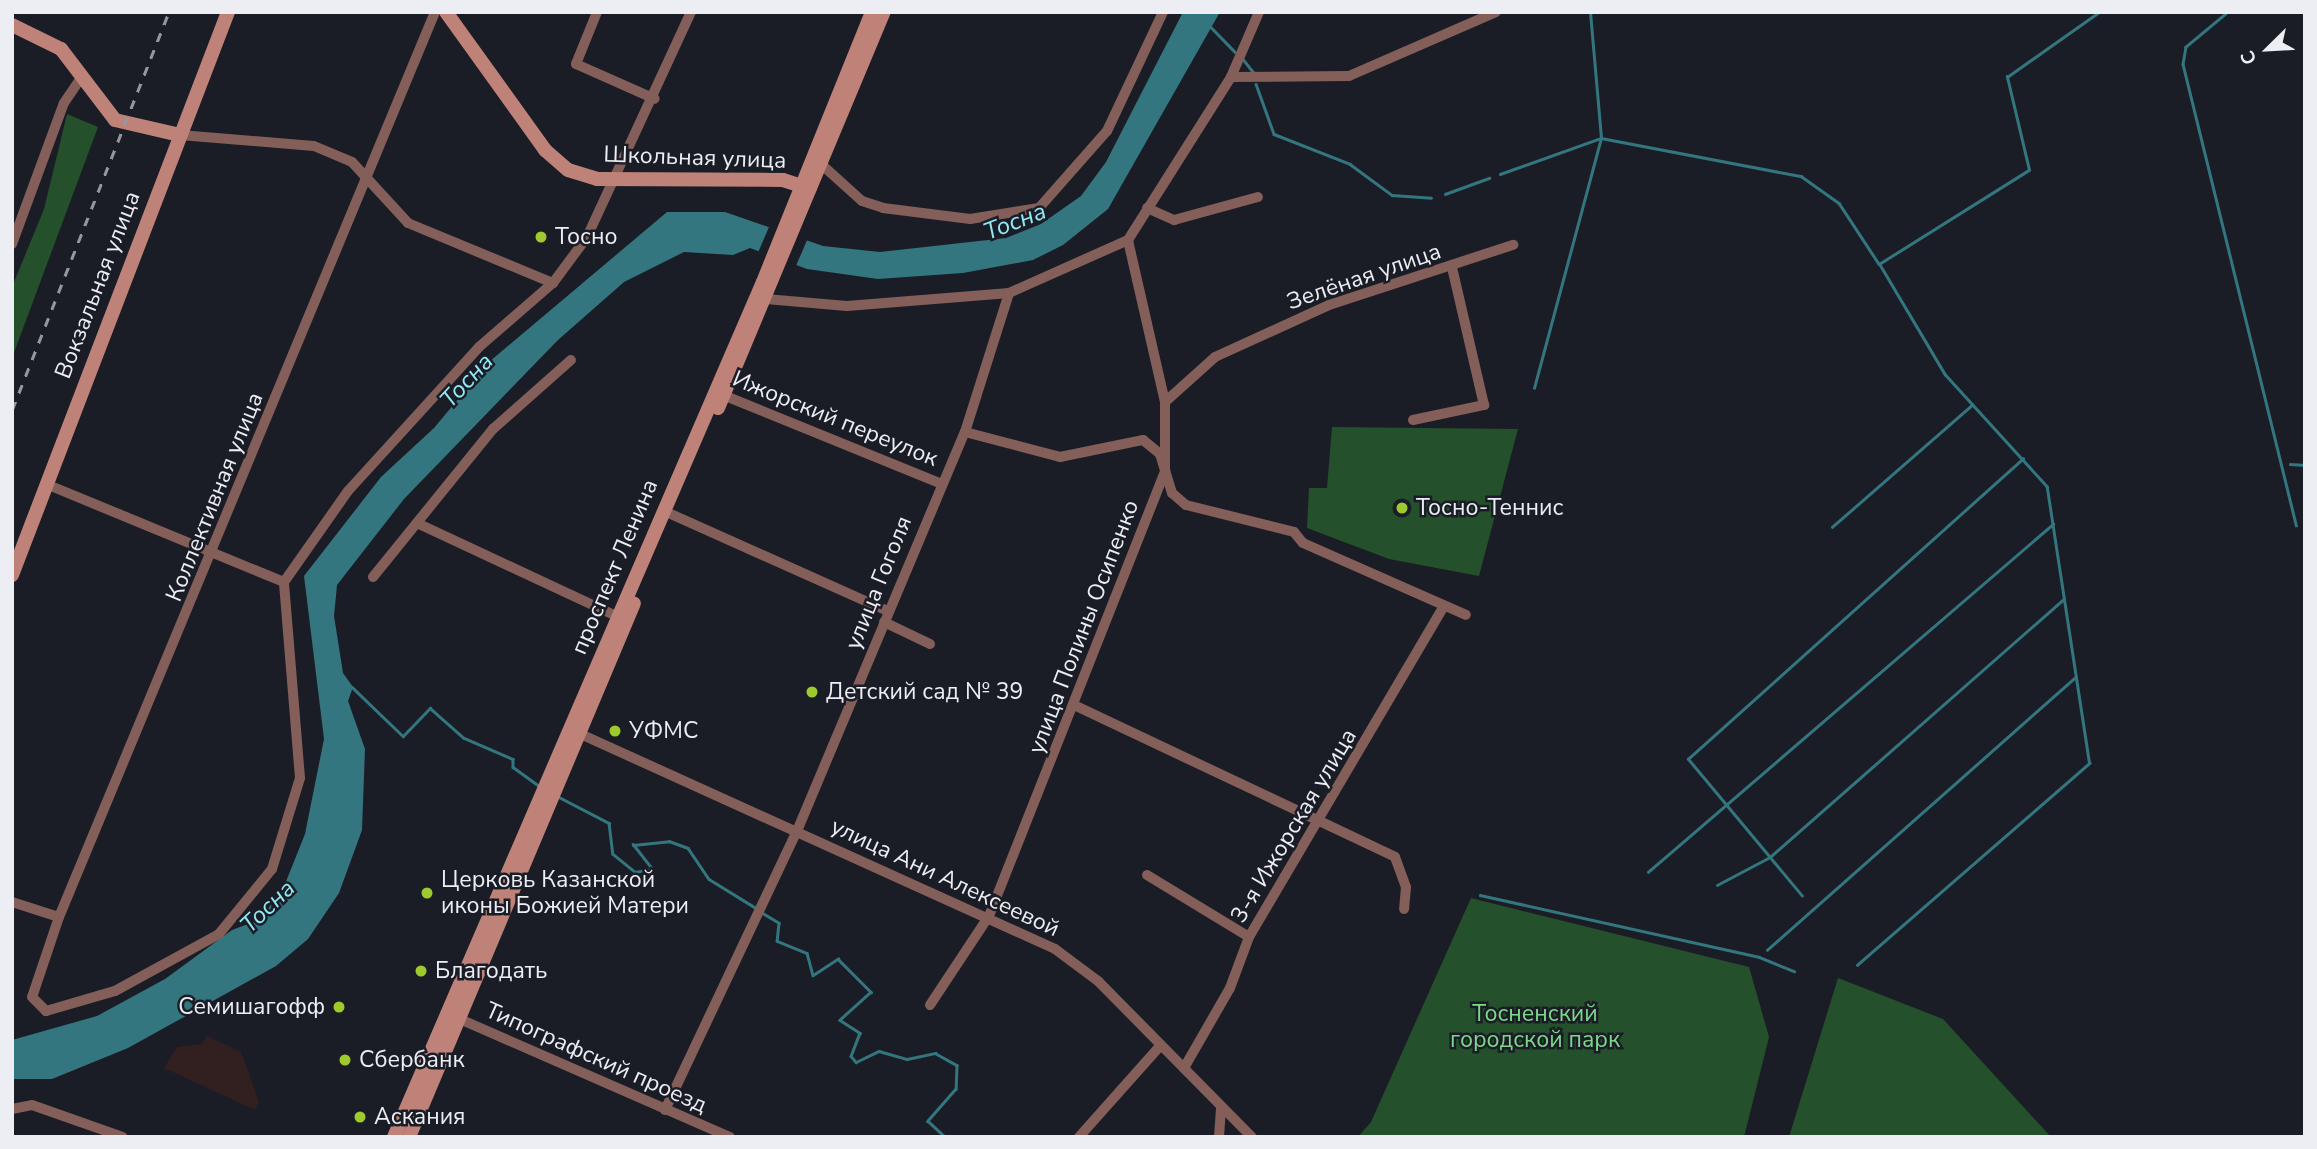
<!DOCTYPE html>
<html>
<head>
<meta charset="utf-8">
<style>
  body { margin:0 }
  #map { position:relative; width:2317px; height:1149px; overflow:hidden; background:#1b1d26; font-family:"Nunito Sans",sans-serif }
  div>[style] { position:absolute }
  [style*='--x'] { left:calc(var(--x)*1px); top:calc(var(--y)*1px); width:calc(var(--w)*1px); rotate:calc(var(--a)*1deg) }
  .industrial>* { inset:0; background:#321f20 }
  .green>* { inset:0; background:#24502c }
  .water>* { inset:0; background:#33767f }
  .pier>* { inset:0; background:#1b1d26 }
  .stream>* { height:2.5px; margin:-1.25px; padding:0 1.25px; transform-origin:1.25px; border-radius:1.25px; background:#33767f }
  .street>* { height:10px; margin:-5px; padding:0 5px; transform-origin:5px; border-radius:5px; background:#845e58 }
  .secondary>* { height:14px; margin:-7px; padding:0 7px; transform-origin:7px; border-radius:7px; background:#bf8279 }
  .rail>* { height:2.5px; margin-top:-1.25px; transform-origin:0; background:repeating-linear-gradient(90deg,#95979f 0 9px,transparent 0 18px) }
  .dots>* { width:19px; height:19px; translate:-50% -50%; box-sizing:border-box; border:4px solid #1b1d26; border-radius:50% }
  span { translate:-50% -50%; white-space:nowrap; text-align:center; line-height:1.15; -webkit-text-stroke:5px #1b1d26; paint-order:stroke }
  .street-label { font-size:23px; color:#eceef4 }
  .poi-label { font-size:23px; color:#eceef4 }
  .left { translate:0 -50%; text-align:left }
  .right { translate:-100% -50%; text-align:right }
  .park-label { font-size:23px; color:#7bd989 }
  .water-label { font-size:24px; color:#92eaf7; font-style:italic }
  .frame { position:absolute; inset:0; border:14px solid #eceef4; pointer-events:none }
  .north { position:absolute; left:2233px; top:14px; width:70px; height:70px; -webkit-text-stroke:5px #1b1d26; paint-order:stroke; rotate:246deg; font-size:19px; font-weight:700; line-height:28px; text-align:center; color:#eceef4 }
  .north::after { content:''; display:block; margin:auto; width:24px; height:32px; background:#eceef4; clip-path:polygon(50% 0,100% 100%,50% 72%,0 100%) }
</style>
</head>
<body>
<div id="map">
  <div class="industrial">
    <div style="clip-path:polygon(207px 1036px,241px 1052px,259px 1102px,255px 1110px,164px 1068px,177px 1047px,202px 1044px)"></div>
  </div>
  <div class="green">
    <div style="clip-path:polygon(67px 114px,98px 127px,12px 358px,12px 287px,44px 209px)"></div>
    <div style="clip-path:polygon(1332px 427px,1518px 429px,1479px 576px,1389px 559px,1307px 528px,1309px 488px,1327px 488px)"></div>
    <div style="clip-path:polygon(1471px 898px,1749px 967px,1769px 1037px,1744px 1137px,1358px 1137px,1371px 1122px)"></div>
    <div style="clip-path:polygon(1838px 978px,1943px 1019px,2051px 1137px,1789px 1137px)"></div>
  </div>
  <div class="water">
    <div style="clip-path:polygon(1183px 12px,1220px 12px,1108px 209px,1063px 245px,1033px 260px,963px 273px,878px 279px,807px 269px,750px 248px,733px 255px,684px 252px,624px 282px,558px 340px,404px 499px,337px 585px,334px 616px,343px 673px,353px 687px,348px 701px,365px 749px,362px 830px,339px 893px,308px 939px,276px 966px,128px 1048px,52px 1079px,12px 1079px,12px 1040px,97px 1016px,165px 979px,232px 930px,261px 919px,285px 884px,305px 834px,324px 739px,304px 576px,381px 477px,434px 428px,489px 362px,667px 212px,725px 212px,823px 246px,880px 252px,1006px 238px,1041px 224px,1081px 196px,1106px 162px)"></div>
  </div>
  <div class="pier">
    <div style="clip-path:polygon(769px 227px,808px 238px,795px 268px,757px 255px)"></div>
  </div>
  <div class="stream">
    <div style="--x:2228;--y:12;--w:55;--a:140.2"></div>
    <div style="--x:2186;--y:47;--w:17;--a:100"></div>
    <div style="--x:2183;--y:64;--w:475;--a:76.2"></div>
    <div style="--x:1209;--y:25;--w:37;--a:46"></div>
    <div style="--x:1243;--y:59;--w:18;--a:52"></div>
    <div style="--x:1256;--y:84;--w:53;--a:70.2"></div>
    <div style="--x:1274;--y:134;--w:82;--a:21.5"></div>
    <div style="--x:1350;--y:164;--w:52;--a:36.4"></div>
    <div style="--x:1392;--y:195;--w:39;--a:4"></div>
    <div style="--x:1500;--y:174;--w:107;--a:-19.6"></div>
    <div style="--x:1601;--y:138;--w:204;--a:10.8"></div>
    <div style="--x:1801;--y:176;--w:47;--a:35.4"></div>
    <div style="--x:1839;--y:203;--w:73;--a:56.7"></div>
    <div style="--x:1445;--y:194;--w:47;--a:-20"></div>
    <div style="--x:1534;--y:388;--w:259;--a:-75"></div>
    <div style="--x:1601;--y:138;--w:126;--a:-95"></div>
    <div style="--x:2290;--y:464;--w:15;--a:4"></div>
    <div style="--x:1832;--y:527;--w:186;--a:-41.1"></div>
    <div style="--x:352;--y:687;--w:71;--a:43.9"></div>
    <div style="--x:403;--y:736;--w:39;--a:-46"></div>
    <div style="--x:430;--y:708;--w:45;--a:41.4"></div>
    <div style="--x:464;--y:738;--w:53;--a:23.2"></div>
    <div style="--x:513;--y:759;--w:8;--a:90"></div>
    <div style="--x:513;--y:767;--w:32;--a:36"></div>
    <div style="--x:557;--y:796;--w:59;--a:27.4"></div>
    <div style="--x:609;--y:823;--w:31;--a:83"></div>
    <div style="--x:613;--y:854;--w:28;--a:39"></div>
    <div style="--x:635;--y:872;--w:17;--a:-10"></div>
    <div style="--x:652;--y:869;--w:31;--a:-128"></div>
    <div style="--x:633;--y:845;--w:36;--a:-6"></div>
    <div style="--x:669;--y:841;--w:20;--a:20"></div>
    <div style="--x:688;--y:848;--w:37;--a:56"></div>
    <div style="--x:709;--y:879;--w:55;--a:31.7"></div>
    <div style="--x:1648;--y:872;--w:534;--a:-40.67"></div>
    <div style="--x:1717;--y:885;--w:60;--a:-27.8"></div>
    <div style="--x:1770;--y:857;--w:391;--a:-41.3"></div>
    <div style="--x:1480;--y:895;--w:286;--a:12.5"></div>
    <div style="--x:1759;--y:957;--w:38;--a:22"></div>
    <div style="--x:1802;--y:896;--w:178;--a:-129.8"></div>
    <div style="--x:1688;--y:759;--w:450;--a:-41.9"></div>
    <div style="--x:761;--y:912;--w:21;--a:31"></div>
    <div style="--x:779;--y:923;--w:18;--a:96"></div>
    <div style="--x:777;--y:941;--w:32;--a:22"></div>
    <div style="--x:807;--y:953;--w:23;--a:75"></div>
    <div style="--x:813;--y:975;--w:30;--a:-33"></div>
    <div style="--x:838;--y:959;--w:47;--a:45"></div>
    <div style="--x:871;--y:992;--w:42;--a:137.9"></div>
    <div style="--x:840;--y:1020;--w:24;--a:33"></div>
    <div style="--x:860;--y:1033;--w:25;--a:111"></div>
    <div style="--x:851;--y:1056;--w:8;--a:50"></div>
    <div style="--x:856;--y:1062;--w:25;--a:-26"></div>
    <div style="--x:879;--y:1051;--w:29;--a:16"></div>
    <div style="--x:907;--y:1059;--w:29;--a:-12"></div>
    <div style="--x:935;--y:1053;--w:25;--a:29"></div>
    <div style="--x:957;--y:1065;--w:24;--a:92"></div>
    <div style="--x:956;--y:1089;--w:43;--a:131.2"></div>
    <div style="--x:928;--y:1121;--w:23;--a:43"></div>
    <div style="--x:1767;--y:950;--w:412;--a:-41.5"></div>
    <div style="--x:1857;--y:965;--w:308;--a:-41"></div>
    <div style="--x:2089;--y:763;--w:279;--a:-98.7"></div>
    <div style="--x:2047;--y:487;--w:151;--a:-132.3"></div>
    <div style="--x:1945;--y:375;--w:129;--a:-120.7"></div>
    <div style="--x:1879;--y:264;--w:177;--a:-32.1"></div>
    <div style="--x:2029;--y:170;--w:96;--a:-103.3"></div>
    <div style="--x:2007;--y:77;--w:113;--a:-35.2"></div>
  </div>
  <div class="street">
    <div style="--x:435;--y:12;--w:980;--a:112.56"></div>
    <div style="--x:59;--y:917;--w:84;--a:108.6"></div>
    <div style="--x:32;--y:997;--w:20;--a:45"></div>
    <div style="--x:46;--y:1011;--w:72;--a:-16.2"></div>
    <div style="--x:115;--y:991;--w:119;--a:-28.7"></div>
    <div style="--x:219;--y:934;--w:84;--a:-50.8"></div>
    <div style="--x:272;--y:869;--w:95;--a:-72.9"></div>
    <div style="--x:300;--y:778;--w:197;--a:-94.7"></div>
    <div style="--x:284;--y:582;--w:111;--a:-54.9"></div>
    <div style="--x:348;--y:491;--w:195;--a:-47.7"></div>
    <div style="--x:479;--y:347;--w:98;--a:-40.9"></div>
    <div style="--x:553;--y:283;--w:57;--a:-53.5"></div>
    <div style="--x:587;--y:237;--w:248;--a:-65.2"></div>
    <div style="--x:597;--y:12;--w:56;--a:112"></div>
    <div style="--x:576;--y:64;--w:86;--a:23.9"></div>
    <div style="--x:1231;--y:77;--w:118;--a:-0.5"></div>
    <div style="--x:1349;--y:76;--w:160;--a:-23.5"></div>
    <div style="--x:180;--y:135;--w:134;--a:4.7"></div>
    <div style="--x:314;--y:146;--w:41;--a:22.8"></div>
    <div style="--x:352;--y:162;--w:83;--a:47.4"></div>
    <div style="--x:408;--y:223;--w:157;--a:22.5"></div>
    <div style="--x:821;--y:164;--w:55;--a:42.1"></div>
    <div style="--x:862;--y:201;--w:22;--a:18"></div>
    <div style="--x:883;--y:208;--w:88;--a:7.2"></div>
    <div style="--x:970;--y:219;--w:70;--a:-9.1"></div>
    <div style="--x:1039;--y:208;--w:103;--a:-48.6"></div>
    <div style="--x:1107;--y:131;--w:132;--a:-64.8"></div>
    <div style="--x:1147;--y:208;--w:30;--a:24"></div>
    <div style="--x:1174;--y:220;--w:87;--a:-15.3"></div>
    <div style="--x:12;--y:244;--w:150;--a:-69.8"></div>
    <div style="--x:64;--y:103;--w:32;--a:-56"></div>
    <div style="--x:766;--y:299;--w:81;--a:4.9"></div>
    <div style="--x:847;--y:306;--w:163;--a:-4.6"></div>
    <div style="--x:1009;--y:293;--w:130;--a:-24"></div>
    <div style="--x:1128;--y:240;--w:193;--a:-57.7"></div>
    <div style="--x:1231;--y:77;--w:71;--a:-66.7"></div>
    <div style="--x:718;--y:393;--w:240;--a:22.1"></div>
    <div style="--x:1165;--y:402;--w:67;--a:-42"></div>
    <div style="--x:1215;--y:357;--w:125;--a:-24.5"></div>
    <div style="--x:1329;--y:305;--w:194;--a:-18.1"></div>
    <div style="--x:1413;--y:420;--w:73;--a:-11.9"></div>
    <div style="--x:1484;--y:405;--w:142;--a:-103.1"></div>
    <div style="--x:965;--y:432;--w:98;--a:14.7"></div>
    <div style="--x:1060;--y:457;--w:85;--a:-11.6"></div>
    <div style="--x:1143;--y:440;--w:22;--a:39"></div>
    <div style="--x:1160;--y:454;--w:41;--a:72.9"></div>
    <div style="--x:1172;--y:493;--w:18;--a:41"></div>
    <div style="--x:1186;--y:505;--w:111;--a:14"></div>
    <div style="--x:1294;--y:532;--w:14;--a:51"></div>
    <div style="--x:1303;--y:543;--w:178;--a:23.8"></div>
    <div style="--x:46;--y:484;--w:257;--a:22.4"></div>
    <div style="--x:664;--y:511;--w:245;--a:24.1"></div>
    <div style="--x:419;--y:524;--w:220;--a:25"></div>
    <div style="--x:373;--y:577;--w:191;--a:-51"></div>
    <div style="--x:493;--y:429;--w:104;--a:-41.5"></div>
    <div style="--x:884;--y:622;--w:51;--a:25.6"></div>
    <div style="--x:1074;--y:705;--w:355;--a:25.3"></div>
    <div style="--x:1395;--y:857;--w:32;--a:70"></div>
    <div style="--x:1406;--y:887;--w:22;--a:95"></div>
    <div style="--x:576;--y:732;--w:526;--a:24.37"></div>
    <div style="--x:1055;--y:949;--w:54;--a:36.7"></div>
    <div style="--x:1098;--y:981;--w:219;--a:45.4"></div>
    <div style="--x:1147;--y:875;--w:119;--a:31.3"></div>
    <div style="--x:12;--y:902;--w:49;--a:17.7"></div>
    <div style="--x:930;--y:1005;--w:107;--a:-56.5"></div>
    <div style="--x:989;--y:916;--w:479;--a:-68.4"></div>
    <div style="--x:1165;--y:471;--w:69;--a:-90"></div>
    <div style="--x:1165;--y:402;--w:166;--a:-102.9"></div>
    <div style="--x:455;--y:1017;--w:300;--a:23.6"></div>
    <div style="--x:1184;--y:1068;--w:92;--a:-60.1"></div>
    <div style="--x:1230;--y:988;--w:54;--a:-69.6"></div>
    <div style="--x:1249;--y:937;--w:384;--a:-59.5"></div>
    <div style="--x:12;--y:1109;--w:20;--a:-11"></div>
    <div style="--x:32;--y:1105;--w:96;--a:19.4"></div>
    <div style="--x:665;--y:1110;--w:309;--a:-64.7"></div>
    <div style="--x:797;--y:831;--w:433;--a:-67.2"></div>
    <div style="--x:965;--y:432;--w:146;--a:-72.4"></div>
    <div style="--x:1079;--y:1137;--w:123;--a:-48.3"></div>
    <div style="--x:1219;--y:1137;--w:30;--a:-86"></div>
  </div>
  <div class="secondary">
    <div style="--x:446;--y:12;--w:170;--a:54.3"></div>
    <div style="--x:545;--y:150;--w:30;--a:41"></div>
    <div style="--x:568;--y:170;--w:30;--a:17"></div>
    <div style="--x:597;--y:179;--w:186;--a:0.3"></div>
    <div style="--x:783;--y:180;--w:28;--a:18"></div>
    <div style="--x:12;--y:25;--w:55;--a:26.1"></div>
    <div style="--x:61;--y:49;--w:89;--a:52.7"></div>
    <div style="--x:115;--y:120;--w:67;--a:13"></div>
    <div style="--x:718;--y:408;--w:429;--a:-67.3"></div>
    <div style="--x:12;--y:575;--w:603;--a:-69.01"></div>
    <div style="--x:394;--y:1137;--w:931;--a:-66.66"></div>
    <div style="--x:763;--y:282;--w:291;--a:-68"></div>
    <div style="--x:409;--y:1137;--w:579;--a:-67.15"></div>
  </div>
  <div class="rail">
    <div style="--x:12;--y:410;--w:428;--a:-68.5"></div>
  </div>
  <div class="dots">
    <div style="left:541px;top:237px;background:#9eca2e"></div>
    <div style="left:1402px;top:508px;background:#9eca2e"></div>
    <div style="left:812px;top:692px;background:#9eca2e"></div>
    <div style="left:615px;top:731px;background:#9eca2e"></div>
    <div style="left:427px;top:893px;background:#9eca2e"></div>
    <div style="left:421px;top:971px;background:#9eca2e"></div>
    <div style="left:339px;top:1007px;background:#9eca2e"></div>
    <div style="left:345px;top:1060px;background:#9eca2e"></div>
    <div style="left:360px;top:1117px;background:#9eca2e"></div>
  </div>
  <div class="street-label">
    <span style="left:695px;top:158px;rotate:2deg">Школьная улица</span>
    <span style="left:1364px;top:277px;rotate:-19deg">Зелёная улица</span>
    <span style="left:98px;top:285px;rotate:-69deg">Вокзальная улица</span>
    <span style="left:835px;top:419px;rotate:22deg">Ижорский переулок</span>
    <span style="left:215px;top:497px;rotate:-68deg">Коллективная улица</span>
    <span style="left:615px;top:567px;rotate:-67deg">проспект Ленина</span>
    <span style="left:879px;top:583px;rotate:-68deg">улица Гоголя</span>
    <span style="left:1084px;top:627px;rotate:-69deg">улица Полины Осипенко</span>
    <span style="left:1294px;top:826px;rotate:-59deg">3-я Ижорская улица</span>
    <span style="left:945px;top:878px;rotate:25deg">улица Ани Алексеевой</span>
    <span style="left:596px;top:1058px;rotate:24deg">Типографский проезд</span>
  </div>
  <div class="poi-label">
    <span class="left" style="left:555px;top:237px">Тосно</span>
    <span class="left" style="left:1416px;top:508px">Тосно-Теннис</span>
    <span class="left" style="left:826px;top:692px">Детский сад № 39</span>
    <span class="left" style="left:629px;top:731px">УФМС</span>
    <span class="left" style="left:441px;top:893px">Церковь Казанской<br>иконы Божией Матери</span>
    <span class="left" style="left:435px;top:971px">Благодать</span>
    <span class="right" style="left:325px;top:1007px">Семишагофф</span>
    <span class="left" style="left:359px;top:1060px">Сбербанк</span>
    <span class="left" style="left:374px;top:1117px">Аскания</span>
  </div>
  <div class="park-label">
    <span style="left:1535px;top:1027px">Тосненский<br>городской парк</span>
  </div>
  <div class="water-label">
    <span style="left:1015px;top:222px;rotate:-21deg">Тосна</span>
    <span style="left:467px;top:381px;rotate:-47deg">Тосна</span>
    <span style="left:268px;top:907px;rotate:-44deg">Тосна</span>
  </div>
  <div class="frame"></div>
  <div class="north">С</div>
</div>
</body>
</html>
